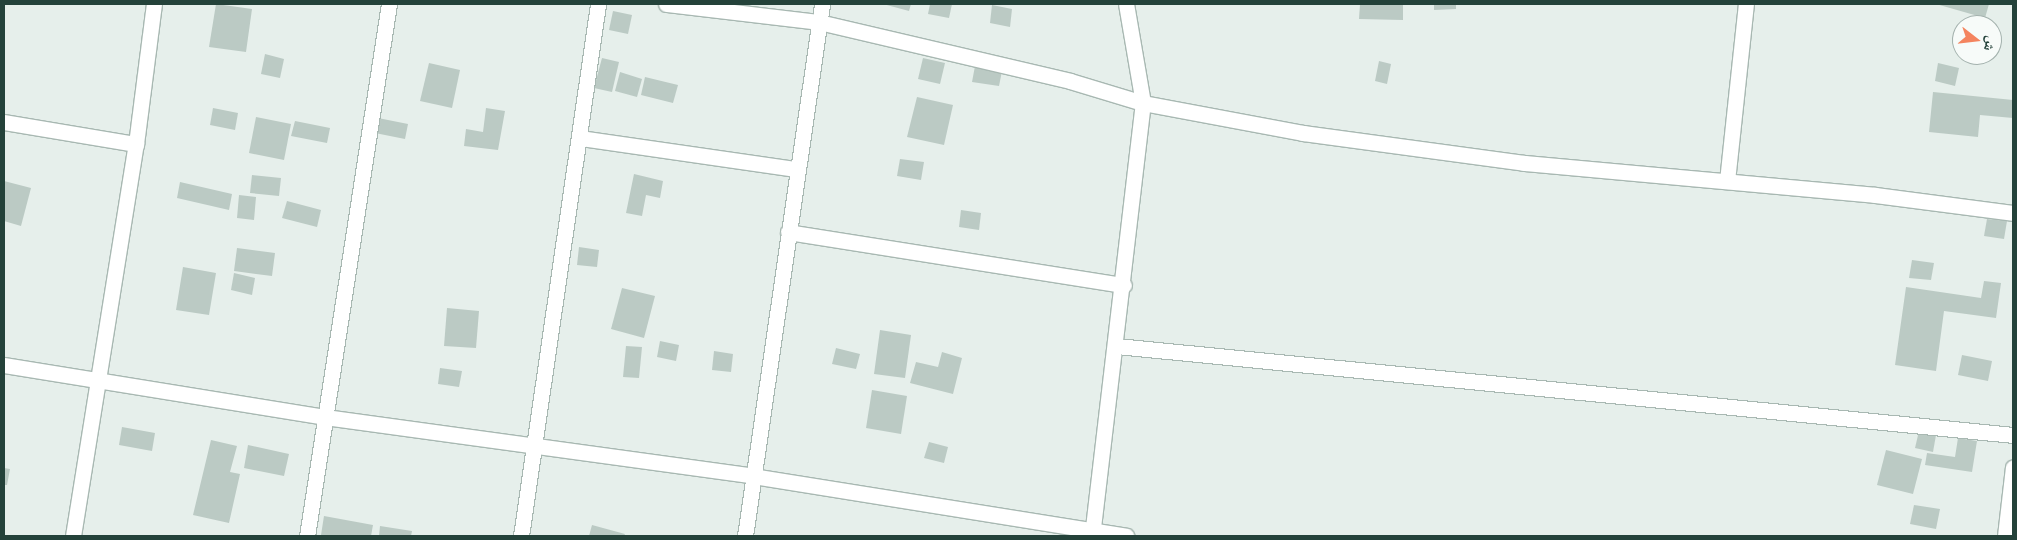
<!DOCTYPE html>
<html>
<head>
<meta charset="utf-8">
<style>
  body { margin:0 }
  #map { position:relative; width:2017px; height:540px; overflow:hidden; background:#e6efeb; font-family:Roboto,"Noto Naskh Arabic",sans-serif }
  div>[style] { position:absolute }
  [style*='--x'] { left:calc(var(--x)*1px); top:calc(var(--y)*1px); width:calc(var(--w)*1px); rotate:calc(var(--a)*1deg) }
  .building>* { inset:0; background:#bbcac4 }
  .roads { filter:drop-shadow(1px 0 #a8b8b2) drop-shadow(-1px 0 #a8b8b2) drop-shadow(0 1px #a8b8b2) drop-shadow(0 -1px #a8b8b2) }
  .minor>* { height:15px; margin:-7.5px; padding:0 7.5px; transform-origin:7.5px; border-radius:7.5px; background:#fff }
  span { translate:-50% -50%; white-space:nowrap; text-align:center; line-height:1.15; -webkit-text-stroke:4.5px #f7fbf9; paint-order:stroke }
  .frame { position:absolute; inset:0; border:5px solid #24423a; pointer-events:none }
  .north { position:absolute; left:1952px; top:15px; width:50px; height:50px; box-sizing:border-box; background:#f7fbf9; border:1px solid #a3b1ad; border-radius:50%; rotate:106deg; font-size:14px; font-weight:700; line-height:20px; text-align:center; color:#24423a }
  .north::after { content:''; display:block; margin:auto; width:18px; height:22px; background:#f4845f; clip-path:polygon(50% 0,100% 100%,50% 72%,0 100%) }
</style>
</head>
<body>
<div id="map">
  <div class="building">
    <div style="clip-path:polygon(216px 4px,252px 9px,246px 52px,209px 47px)"></div>
    <div style="clip-path:polygon(883px 4px,911px 4px,909px 11px)"></div>
    <div style="clip-path:polygon(930px 4px,952px 4px,949px 18px,928px 14px)"></div>
    <div style="clip-path:polygon(1360px 4px,1403px 4px,1403px 20px,1359px 19px)"></div>
    <div style="clip-path:polygon(1434px 4px,1456px 4px,1456px 9px,1434px 10px)"></div>
    <div style="clip-path:polygon(1936px 4px,1989px 4px,1985px 18px)"></div>
    <div style="clip-path:polygon(992px 5px,1012px 9px,1010px 27px,990px 23px)"></div>
    <div style="clip-path:polygon(613px 11px,632px 15px,628px 34px,609px 30px)"></div>
    <div style="clip-path:polygon(265px 54px,284px 59px,280px 78px,261px 74px)"></div>
    <div style="clip-path:polygon(602px 58px,619px 62px,612px 92px,594px 88px)"></div>
    <div style="clip-path:polygon(923px 58px,945px 63px,940px 84px,918px 79px)"></div>
    <div style="clip-path:polygon(1379px 61px,1391px 64px,1387px 84px,1375px 81px)"></div>
    <div style="clip-path:polygon(429px 63px,460px 70px,452px 108px,420px 101px)"></div>
    <div style="clip-path:polygon(1938px 63px,1959px 68px,1955px 86px,1935px 81px)"></div>
    <div style="clip-path:polygon(975px 66px,1002px 71px,999px 86px,972px 82px)"></div>
    <div style="clip-path:polygon(620px 72px,642px 79px,637px 97px,615px 91px)"></div>
    <div style="clip-path:polygon(645px 77px,678px 85px,673px 103px,641px 95px)"></div>
    <div style="clip-path:polygon(1933px 92px,2013px 100px,2013px 118px,1980px 115px,1978px 137px,1929px 132px)"></div>
    <div style="clip-path:polygon(917px 97px,953px 105px,944px 145px,907px 137px)"></div>
    <div style="clip-path:polygon(213px 108px,238px 113px,235px 130px,210px 125px)"></div>
    <div style="clip-path:polygon(486px 108px,505px 111px,498px 150px,464px 146px,466px 129px,483px 132px)"></div>
    <div style="clip-path:polygon(256px 117px,291px 124px,284px 160px,249px 153px)"></div>
    <div style="clip-path:polygon(378px 118px,408px 124px,405px 139px,375px 133px)"></div>
    <div style="clip-path:polygon(295px 121px,330px 128px,327px 143px,291px 136px)"></div>
    <div style="clip-path:polygon(900px 159px,924px 162px,921px 180px,897px 176px)"></div>
    <div style="clip-path:polygon(634px 174px,663px 181px,660px 198px,646px 195px,642px 216px,626px 213px)"></div>
    <div style="clip-path:polygon(252px 175px,281px 178px,279px 196px,250px 193px)"></div>
    <div style="clip-path:polygon(4px 181px,31px 188px,21px 226px,4px 221px)"></div>
    <div style="clip-path:polygon(180px 182px,232px 194px,229px 210px,177px 198px)"></div>
    <div style="clip-path:polygon(239px 195px,256px 197px,254px 220px,237px 218px)"></div>
    <div style="clip-path:polygon(287px 201px,321px 210px,317px 227px,282px 218px)"></div>
    <div style="clip-path:polygon(961px 210px,981px 213px,979px 230px,959px 227px)"></div>
    <div style="clip-path:polygon(1987px 219px,2007px 221px,2004px 239px,1984px 236px)"></div>
    <div style="clip-path:polygon(579px 247px,599px 250px,597px 267px,577px 265px)"></div>
    <div style="clip-path:polygon(237px 248px,275px 253px,272px 276px,234px 271px)"></div>
    <div style="clip-path:polygon(1912px 260px,1934px 263px,1931px 280px,1909px 278px)"></div>
    <div style="clip-path:polygon(183px 267px,216px 273px,209px 315px,176px 310px)"></div>
    <div style="clip-path:polygon(234px 273px,255px 278px,252px 295px,231px 290px)"></div>
    <div style="clip-path:polygon(1984px 281px,2001px 283px,1996px 318px,1944px 311px,1936px 371px,1895px 365px,1906px 287px,1981px 298px)"></div>
    <div style="clip-path:polygon(622px 288px,655px 296px,644px 338px,611px 329px)"></div>
    <div style="clip-path:polygon(447px 308px,479px 311px,476px 348px,444px 346px)"></div>
    <div style="clip-path:polygon(880px 330px,911px 335px,905px 378px,874px 374px)"></div>
    <div style="clip-path:polygon(660px 341px,679px 345px,676px 361px,657px 357px)"></div>
    <div style="clip-path:polygon(626px 346px,642px 347px,639px 378px,623px 377px)"></div>
    <div style="clip-path:polygon(836px 348px,860px 354px,856px 369px,832px 364px)"></div>
    <div style="clip-path:polygon(714px 351px,733px 354px,731px 372px,712px 370px)"></div>
    <div style="clip-path:polygon(942px 352px,962px 358px,953px 394px,910px 383px,916px 362px,938px 367px)"></div>
    <div style="clip-path:polygon(1962px 355px,1992px 361px,1988px 381px,1958px 375px)"></div>
    <div style="clip-path:polygon(440px 368px,462px 371px,459px 387px,438px 384px)"></div>
    <div style="clip-path:polygon(872px 390px,907px 396px,901px 434px,866px 428px)"></div>
    <div style="clip-path:polygon(122px 427px,155px 433px,152px 451px,119px 445px)"></div>
    <div style="clip-path:polygon(1919px 431px,1936px 435px,1933px 452px,1915px 448px)"></div>
    <div style="clip-path:polygon(1958px 438px,1977px 441px,1972px 472px,1925px 465px,1927px 453px,1955px 457px)"></div>
    <div style="clip-path:polygon(211px 440px,237px 446px,230px 472px,240px 474px,229px 523px,193px 515px)"></div>
    <div style="clip-path:polygon(929px 442px,948px 447px,944px 463px,924px 458px)"></div>
    <div style="clip-path:polygon(248px 445px,289px 454px,284px 476px,244px 468px)"></div>
    <div style="clip-path:polygon(1886px 450px,1922px 459px,1913px 494px,1877px 485px)"></div>
    <div style="clip-path:polygon(4px 468px,10px 469px,7px 485px,4px 485px)"></div>
    <div style="clip-path:polygon(1914px 505px,1940px 509px,1936px 529px,1910px 524px)"></div>
    <div style="clip-path:polygon(324px 516px,373px 525px,371px 536px,321px 535px)"></div>
    <div style="clip-path:polygon(592px 525px,625px 534px,624px 536px,589px 536px)"></div>
    <div style="clip-path:polygon(380px 526px,412px 531px,411px 536px,379px 536px)"></div>
  </div>
  <div class="roads">
    <div class="minor">
      <div style="--x:666;--y:4;--w:154;--a:6.7"></div>
      <div style="--x:819;--y:22;--w:258;--a:13.2"></div>
      <div style="--x:1070;--y:81;--w:76;--a:16.8"></div>
      <div style="--x:1143;--y:103;--w:163;--a:10.6"></div>
      <div style="--x:1303;--y:133;--w:223;--a:7.7"></div>
      <div style="--x:1524;--y:163;--w:352;--a:5.2"></div>
      <div style="--x:1875;--y:195;--w:139;--a:7.4"></div>
      <div style="--x:4;--y:122;--w:134;--a:9.5"></div>
      <div style="--x:580;--y:138;--w:218;--a:8.2"></div>
      <div style="--x:1727;--y:181;--w:178;--a:-83.9"></div>
      <div style="--x:788;--y:232;--w:340;--a:9"></div>
      <div style="--x:1117;--y:346;--w:900;--a:5.67"></div>
      <div style="--x:4;--y:365;--w:325;--a:9.2"></div>
      <div style="--x:325;--y:417;--w:432;--a:7.8"></div>
      <div style="--x:753;--y:476;--w:378;--a:9.1"></div>
      <div style="--x:73;--y:536;--w:397;--a:-80.9"></div>
      <div style="--x:136;--y:144;--w:141;--a:-82.7"></div>
      <div style="--x:307;--y:536;--w:538;--a:-81.24"></div>
      <div style="--x:521;--y:536;--w:538;--a:-81.76"></div>
      <div style="--x:745;--y:536;--w:538;--a:-81.76"></div>
      <div style="--x:1092;--y:536;--w:436;--a:-83.3"></div>
      <div style="--x:1143;--y:103;--w:100;--a:-99.7"></div>
      <div style="--x:2005;--y:536;--w:69;--a:-83.4"></div>
    </div>
  </div>
  <div class="frame"></div>
  <div class="north">ش</div>
</div>
</body>
</html>
